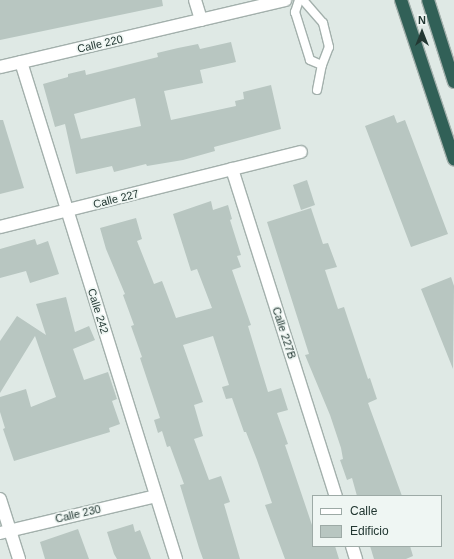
<!DOCTYPE html>
<html>
<head>
<meta charset="utf-8">
<style>
  body { margin:0 }
  #map { position:relative; width:454px; height:559px; overflow:hidden; background:#dfe9e5; font-family:Helvetica,sans-serif }
  div>[style] { position:absolute }
  [style*='--x'] { left:calc(var(--x)*1px); top:calc(var(--y)*1px); width:calc(var(--w)*1px); rotate:calc(var(--a)*1deg) }
  .building>* { inset:0; background:#b8c6c1 }
  .roads { filter:drop-shadow(1px 0 #a3b0ac) drop-shadow(-1px 0 #a3b0ac) drop-shadow(0 1px #a3b0ac) drop-shadow(0 -1px #a3b0ac) }
  .service>* { height:8px; margin:-4px; padding:0 4px; transform-origin:4px; border-radius:4px; background:#fff }
  .minor>* { height:12px; margin:-6px; padding:0 6px; transform-origin:6px; border-radius:6px; background:#fff }
  .motorway>* { height:12px; margin:-6px; padding:0 6px; transform-origin:6px; border-radius:6px; background:#316057 }
  span { translate:-50% -50%; white-space:nowrap; text-align:center; line-height:1.15; -webkit-text-stroke:3.5px #eff6f3; paint-order:stroke }
  .street-label { font-size:11px; color:#223732 }
  .legend { position:absolute; left:312px; top:495px; width:130px; height:52px; box-sizing:border-box; background:#eff6f3; border:1px solid #9daaa6; margin:0; padding:5px 7px; list-style:none; font-size:12px; color:#223732 }
  .legend li { display:flex; align-items:center; gap:8px; height:20px }
  .legend b { width:20px; border:1px solid #9daaa6 }
  .north { position:absolute; left:402px; top:12px; width:40px; height:40px; -webkit-text-stroke:3px #eff6f3; paint-order:stroke; rotate:0deg; font-size:11px; font-weight:700; line-height:16px; text-align:center; color:#223732 }
  .north::after { content:''; display:block; margin:auto; width:14px; height:18px; background:#223732; clip-path:polygon(50% 0,100% 100%,50% 72%,0 100%) }
</style>
</head>
<body>
<div id="map">
  <div class="building">
    <div style="clip-path:polygon(0 0,162px 0,163px 6px,0 40px)"></div>
    <div style="clip-path:polygon(evenodd,231px 42px,236px 62px,200px 70px,203px 83px,164px 91px,171px 120px,236px 106px,235px 101px,244px 99px,243px 92px,271px 85px,281px 129px,214px 147px,215px 151px,183px 160px,147px 166px,146px 164px,114px 172px,112px 166px,76px 174px,65px 124px,55px 127px,43px 84px,68px 77px,68px 74px,85px 70px,86px 75px,158px 57px,157px 53px,178px 48px,198px 44px,200px 49px,231px 42px,135px 98px,141px 126px,81px 139px,74px 114px,135px 98px)"></div>
    <div style="clip-path:polygon(394px 115px,397px 123px,405px 120px,448px 234px,411px 247px,365px 126px)"></div>
    <div style="clip-path:polygon(0 120px,3px 120px,24px 188px,0 194px)"></div>
    <div style="clip-path:polygon(307px 180px,315px 205px,301px 210px,293px 185px)"></div>
    <div style="clip-path:polygon(211px 201px,213px 210px,228px 205px,232px 219px,230px 220px,241px 255px,237px 256px,241px 267px,232px 270px,251px 325px,248px 326px,268px 392px,281px 388px,288px 410px,277px 413px,288px 444px,285px 445px,313px 528px,313px 546px,335px 546px,339px 559px,285px 559px,265px 505px,272px 503px,257px 460px,246px 432px,244px 432px,232px 398px,226px 399px,222px 387px,229px 385px,213px 336px,183px 345px,203px 402px,194px 405px,203px 436px,194px 439px,209px 480px,221px 476px,230px 502px,224px 504px,240px 559px,203px 559px,199px 548px,180px 485px,184px 484px,170px 446px,167px 447px,162px 431px,158px 433px,154px 420px,160px 418px,140px 358px,142px 357px,131px 326px,134px 325px,123px 295px,125px 294px,106px 249px,100px 228px,136px 218px,142px 239px,137px 241px,154px 284px,162px 281px,176px 318px,212px 308px,197px 269px,191px 271px,173px 214px)"></div>
    <div style="clip-path:polygon(311px 208px,323px 244px,328px 243px,337px 267px,325px 270px,338px 309px,344px 307px,368px 379px,370px 378px,377px 399px,368px 403px,402px 496px,357px 496px,352px 478px,347px 480px,340px 460px,343px 459px,341px 448px,330px 415px,305px 355px,309px 354px,267px 222px)"></div>
    <div style="clip-path:polygon(35px 239px,37px 245px,48px 241px,59px 274px,30px 283px,26px 271px,0 278px,0 249px)"></div>
    <div style="clip-path:polygon(451px 277px,454px 286px,453px 369px,421px 289px)"></div>
    <div style="clip-path:polygon(66px 297px,75px 332px,89px 326px,95px 340px,73px 349px,84px 380px,108px 372px,117px 399px,112px 401px,120px 424px,109px 428px,110px 432px,14px 461px,3px 429px,5px 428px,0 412px,0 397px,26px 389px,31px 407px,56px 397px,35px 336px,0 393px,0 341px,17px 316px,46px 335px,36px 304px)"></div>
    <div style="clip-path:polygon(133px 524px,135px 532px,140px 530px,151px 559px,117px 559px,114px 554px,107px 532px)"></div>
    <div style="clip-path:polygon(78px 529px,89px 559px,45px 559px,40px 542px)"></div>
    <div style="clip-path:polygon(370px 546px,410px 546px,413px 556px,406px 559px,374px 559px)"></div>
  </div>
  <div class="roads">
    <div class="service">
      <div style="--x:299;--y:0;--w:13;--a:108"></div>
      <div style="--x:295;--y:12;--w:50;--a:72.6"></div>
      <div style="--x:310;--y:60;--w:13;--a:23"></div>
      <div style="--x:322;--y:65;--w:19;--a:-69"></div>
      <div style="--x:329;--y:47;--w:25;--a:-104"></div>
      <div style="--x:323;--y:23;--w:30;--a:-131"></div>
      <div style="--x:317;--y:90;--w:25;--a:-79"></div>
    </div>
    <div class="minor">
      <div style="--x:195;--y:0;--w:21;--a:73"></div>
      <div style="--x:21;--y:62;--w:521;--a:72.68"></div>
      <div style="--x:0;--y:67;--w:293;--a:-13.2"></div>
      <div style="--x:232;--y:169;--w:343;--a:72.4"></div>
      <div style="--x:0;--y:227;--w:310;--a:-14"></div>
      <div style="--x:0;--y:499;--w:63;--a:72.4"></div>
      <div style="--x:0;--y:533;--w:160;--a:-13.3"></div>
      <div style="--x:352;--y:546;--w:14;--a:73"></div>
    </div>
    <div class="motorway">
      <div style="--x:401;--y:0;--w:168;--a:71.6"></div>
      <div style="--x:428;--y:0;--w:86;--a:72.4"></div>
    </div>
  </div>
  <div class="street-label">
    <span style="left:100px;top:44px;rotate:-13deg">Calle 220</span>
    <span style="left:116px;top:199px;rotate:-14deg">Calle 227</span>
    <span style="left:98px;top:311px;rotate:73deg">Calle 242</span>
    <span style="left:284px;top:333px;rotate:72deg">Calle 227B</span>
    <span style="left:78px;top:514px;rotate:-13deg">Calle 230</span>
  </div>
  <ul class="legend">
  <li><b style="height:5px;background:#fff"></b>Calle</li>
  <li><b style="height:11px;background:#b8c6c1"></b>Edificio</li>
  </ul>
  <div class="north">N</div>
</div>
</body>
</html>
